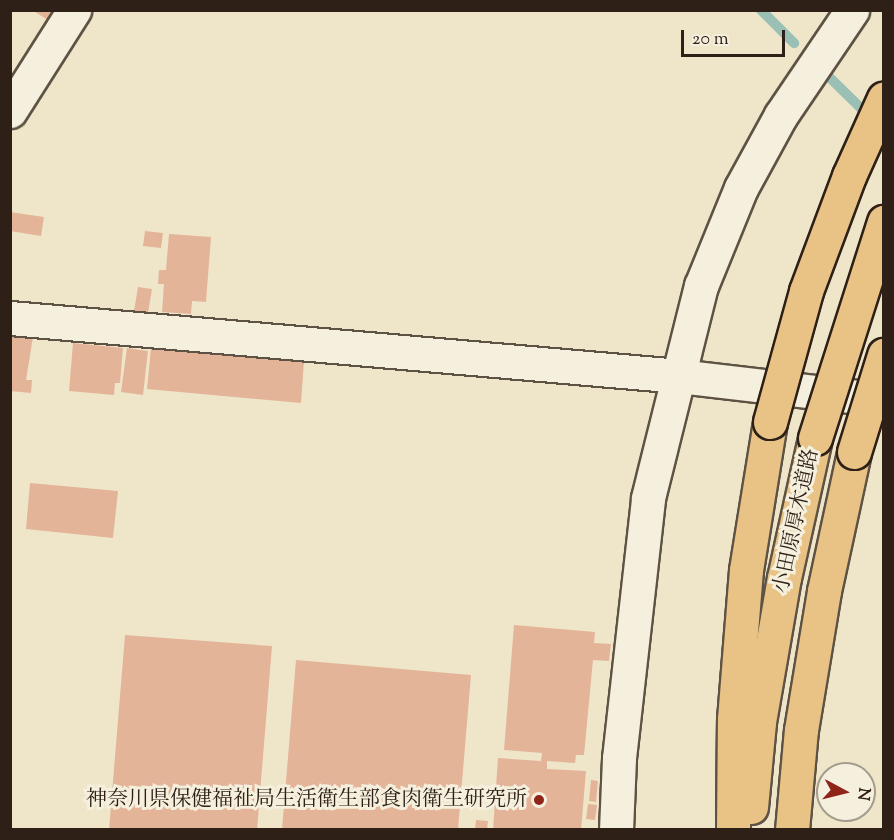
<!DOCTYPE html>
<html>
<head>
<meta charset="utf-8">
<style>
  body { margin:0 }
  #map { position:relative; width:894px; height:840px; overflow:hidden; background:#efe6ca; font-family:"Sorts Mill Goudy","Noto Serif JP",serif }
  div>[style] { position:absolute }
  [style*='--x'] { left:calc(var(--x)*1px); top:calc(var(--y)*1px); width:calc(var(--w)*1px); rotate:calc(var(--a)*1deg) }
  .stream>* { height:10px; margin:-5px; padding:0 5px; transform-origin:5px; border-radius:5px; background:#9ac0b5 }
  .building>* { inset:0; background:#e4b499 }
  .roads { filter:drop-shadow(2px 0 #5e5244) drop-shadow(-2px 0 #5e5244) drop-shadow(0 2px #5e5244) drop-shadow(0 -2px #5e5244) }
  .minor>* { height:33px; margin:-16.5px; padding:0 16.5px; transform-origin:16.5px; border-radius:16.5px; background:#f5efdd }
  .motorway>* { height:33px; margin:-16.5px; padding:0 16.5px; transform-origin:16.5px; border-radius:16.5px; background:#e8c385 }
  .bridges { filter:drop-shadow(2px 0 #2e2017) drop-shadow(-2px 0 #2e2017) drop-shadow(0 2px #2e2017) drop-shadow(0 -2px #2e2017) }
  .motorway-bridge>* { height:33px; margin:-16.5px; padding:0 16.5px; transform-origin:16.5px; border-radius:16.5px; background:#e8c385 }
  .dots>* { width:16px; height:16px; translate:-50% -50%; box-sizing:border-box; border:3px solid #f5efdd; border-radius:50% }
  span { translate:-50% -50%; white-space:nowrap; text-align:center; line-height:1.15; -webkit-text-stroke:6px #f5efdd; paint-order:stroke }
  .street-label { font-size:21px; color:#2e2017 }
  .poi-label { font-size:21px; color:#2e2017 }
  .right { translate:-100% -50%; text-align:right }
  .frame { position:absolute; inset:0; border:12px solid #2e2017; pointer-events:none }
  .north { position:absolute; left:816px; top:762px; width:60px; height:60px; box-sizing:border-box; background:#f5efdd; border:2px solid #a59c8e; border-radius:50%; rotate:97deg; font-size:16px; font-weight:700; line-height:24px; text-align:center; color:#2e2017 }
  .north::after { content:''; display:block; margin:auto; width:21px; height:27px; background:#8f2418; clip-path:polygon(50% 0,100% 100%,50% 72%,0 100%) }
  .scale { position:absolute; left:681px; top:30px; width:104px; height:27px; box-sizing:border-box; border:3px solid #2e2017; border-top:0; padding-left:8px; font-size:18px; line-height:21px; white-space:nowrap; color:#2e2017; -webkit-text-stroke:4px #f5efdd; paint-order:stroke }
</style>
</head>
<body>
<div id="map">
  <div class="stream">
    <div style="--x:761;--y:10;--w:47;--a:45"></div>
    <div style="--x:827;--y:75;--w:62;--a:44.3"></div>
  </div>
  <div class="building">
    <div style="clip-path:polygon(32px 10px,58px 10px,51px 22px)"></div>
    <div style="clip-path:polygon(10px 212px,44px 217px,41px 236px,10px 231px)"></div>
    <div style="clip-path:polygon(145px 231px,163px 233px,161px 248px,143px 246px)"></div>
    <div style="clip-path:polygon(169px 234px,211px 237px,206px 302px,192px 301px,191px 314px,162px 312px,164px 284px,158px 284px,159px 270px,166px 270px)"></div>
    <div style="clip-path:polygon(138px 287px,152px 289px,148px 313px,134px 311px)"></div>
    <div style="clip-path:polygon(10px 335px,33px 337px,26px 380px,32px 380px,31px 393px,10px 391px)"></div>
    <div style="clip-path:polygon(73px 343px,123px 348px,120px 383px,115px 383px,114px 395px,69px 391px)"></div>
    <div style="clip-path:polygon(127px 348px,148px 351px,143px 395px,121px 392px)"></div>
    <div style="clip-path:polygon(151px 348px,304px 361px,301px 403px,147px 389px)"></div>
    <div style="clip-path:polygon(30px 483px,118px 491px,113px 538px,26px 529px)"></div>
    <div style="clip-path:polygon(514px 625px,595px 632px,594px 643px,611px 644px,609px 661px,593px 660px,584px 755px,576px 755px,575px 763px,547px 761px,547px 769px,586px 771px,581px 830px,493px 830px,498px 758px,541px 761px,542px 753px,504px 750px)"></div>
    <div style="clip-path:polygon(125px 635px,272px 646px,257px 830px,109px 830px)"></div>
    <div style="clip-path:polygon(296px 660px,471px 675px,458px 830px,282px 830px)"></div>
    <div style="clip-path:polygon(591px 780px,598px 781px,596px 802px,589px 801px)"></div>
    <div style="clip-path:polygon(588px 804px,597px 805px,595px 820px,586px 819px)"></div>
    <div style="clip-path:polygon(476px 820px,488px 821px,487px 830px,475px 830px)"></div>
  </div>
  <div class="roads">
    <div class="minor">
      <div style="--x:10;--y:111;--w:120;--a:-57.6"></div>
      <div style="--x:10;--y:318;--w:672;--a:4.95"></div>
      <div style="--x:679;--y:376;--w:206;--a:6.7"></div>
      <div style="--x:616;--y:830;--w:72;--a:-87.6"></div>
      <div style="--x:619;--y:758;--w:262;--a:-83.6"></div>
      <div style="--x:648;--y:498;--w:219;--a:-76"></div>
      <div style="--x:701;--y:286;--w:106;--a:-67.8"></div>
      <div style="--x:741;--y:188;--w:83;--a:-61.3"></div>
      <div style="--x:781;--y:115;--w:127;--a:-55.9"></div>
    </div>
    <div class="motorway">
      <div style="--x:751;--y:807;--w:85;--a:-84.6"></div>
      <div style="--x:759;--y:722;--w:146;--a:-80.2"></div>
      <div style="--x:784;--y:578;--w:143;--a:-77.5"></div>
      <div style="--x:733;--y:830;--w:111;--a:-89.5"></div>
      <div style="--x:734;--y:719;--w:149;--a:-85.4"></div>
      <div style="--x:746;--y:570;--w:150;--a:-80.8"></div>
      <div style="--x:792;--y:830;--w:100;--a:-84.9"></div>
      <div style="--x:801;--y:730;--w:141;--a:-80.6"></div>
      <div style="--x:824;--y:591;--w:142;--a:-77.8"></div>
    </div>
  </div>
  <div class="bridges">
    <div class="motorway-bridge">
      <div style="--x:770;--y:422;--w:136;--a:-74.6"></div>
      <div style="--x:806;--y:291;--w:123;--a:-69.5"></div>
      <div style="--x:849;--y:176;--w:85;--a:-65.8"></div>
      <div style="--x:815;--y:438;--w:227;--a:-72.3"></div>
      <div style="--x:854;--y:452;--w:102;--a:-72.8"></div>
    </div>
  </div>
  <div class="dots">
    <div style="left:539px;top:800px;background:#8f2418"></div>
  </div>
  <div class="street-label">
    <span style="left:797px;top:521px;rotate:-78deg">小田原厚木道路</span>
  </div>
  <div class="poi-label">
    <span class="right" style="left:527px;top:800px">神奈川県保健福祉局生活衛生部食肉衛生研究所</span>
  </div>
  <div class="frame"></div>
  <div class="north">N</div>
  <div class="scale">20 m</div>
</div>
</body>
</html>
